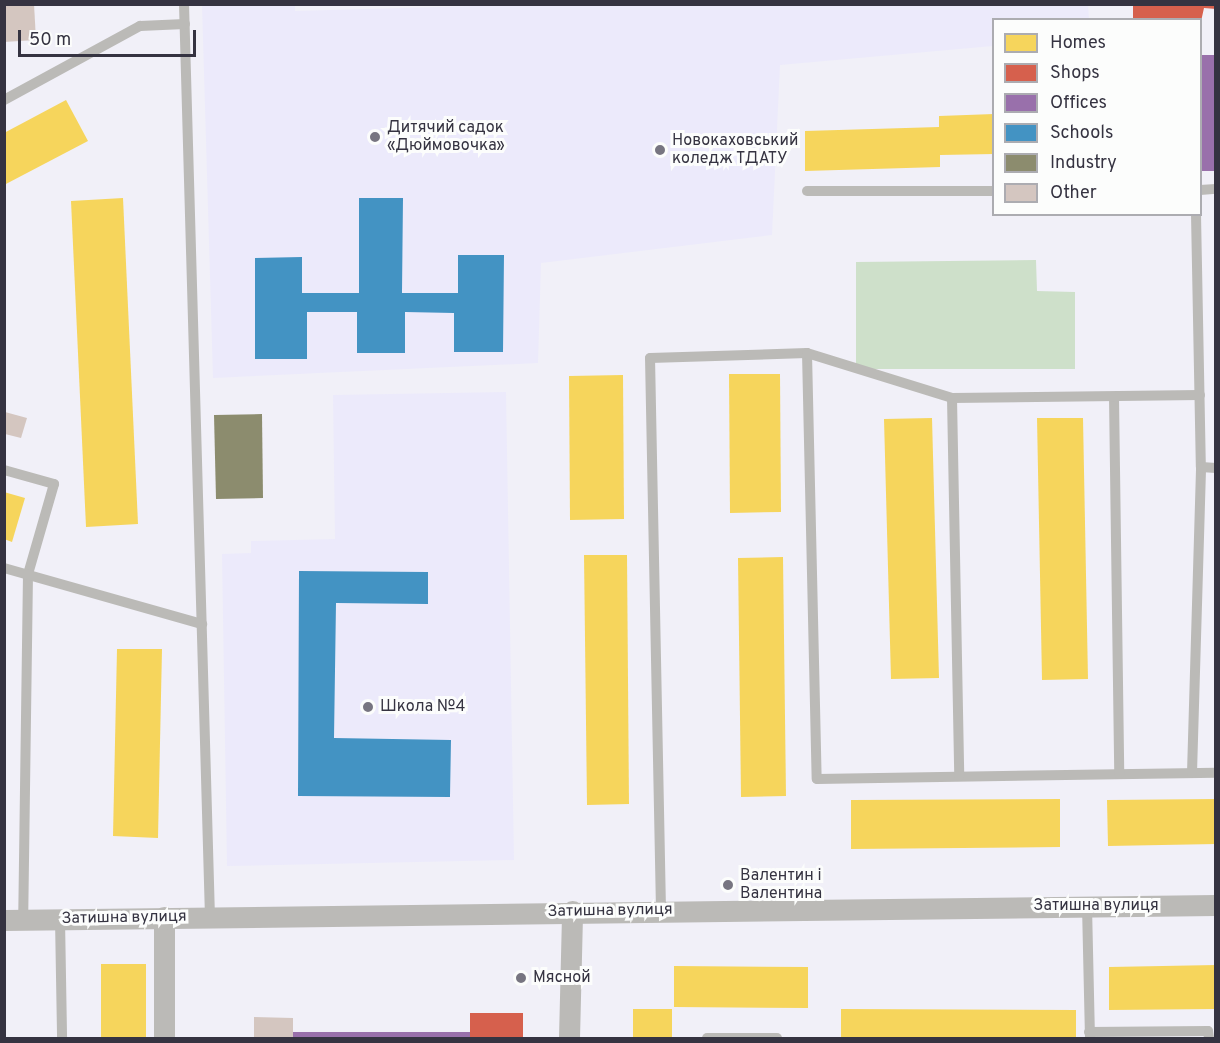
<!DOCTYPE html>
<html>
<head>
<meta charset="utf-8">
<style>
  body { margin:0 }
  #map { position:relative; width:1220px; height:1043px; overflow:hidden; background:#f1f0f8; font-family:Overpass,sans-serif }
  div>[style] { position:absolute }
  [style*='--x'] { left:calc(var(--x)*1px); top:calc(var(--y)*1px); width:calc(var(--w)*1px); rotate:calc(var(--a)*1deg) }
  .built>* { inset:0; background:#eceafb }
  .green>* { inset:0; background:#cee0ca }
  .homes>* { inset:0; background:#f6d55c }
  .shops>* { inset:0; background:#d6604d }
  .offices>* { inset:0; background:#9970ab }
  .schools>* { inset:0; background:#4393c3 }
  .industry>* { inset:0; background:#8c8c6e }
  .building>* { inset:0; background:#d4c6c0 }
  .service>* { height:10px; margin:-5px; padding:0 5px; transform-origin:5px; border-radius:5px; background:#bbbab7 }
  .minor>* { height:21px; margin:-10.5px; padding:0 10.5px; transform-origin:10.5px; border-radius:10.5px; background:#bbbab7 }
  .dots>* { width:16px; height:16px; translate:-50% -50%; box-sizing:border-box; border:3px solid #fcfdfc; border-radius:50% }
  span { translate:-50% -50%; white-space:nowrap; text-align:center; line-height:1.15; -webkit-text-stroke:6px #fcfdfc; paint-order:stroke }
  .poi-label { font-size:16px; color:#353341 }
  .left { translate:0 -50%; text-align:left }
  .street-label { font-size:16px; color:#353341 }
  .frame { position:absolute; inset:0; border:6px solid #353341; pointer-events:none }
  .legend { position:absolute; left:992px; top:18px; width:210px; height:198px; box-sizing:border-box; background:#fcfdfc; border:2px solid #acacb1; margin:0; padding:8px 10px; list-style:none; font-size:18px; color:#353341 }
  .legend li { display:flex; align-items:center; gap:12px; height:30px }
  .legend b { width:30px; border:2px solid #acacb1 }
  .scale { position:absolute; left:18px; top:30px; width:178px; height:27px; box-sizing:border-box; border:3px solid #353341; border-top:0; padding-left:8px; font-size:18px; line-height:21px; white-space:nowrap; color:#353341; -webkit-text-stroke:4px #fcfdfc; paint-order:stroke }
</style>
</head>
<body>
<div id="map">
  <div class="built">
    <div style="clip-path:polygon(548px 4px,1088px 4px,1089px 19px,994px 20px,993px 46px,780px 65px,772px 235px,541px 263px,538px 363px,213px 378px,202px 5px,295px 5px,295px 11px)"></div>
    <div style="clip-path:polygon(506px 392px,514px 860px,227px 866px,222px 554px,251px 553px,251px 541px,335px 539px,333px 395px)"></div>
  </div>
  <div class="green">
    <div style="clip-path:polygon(1036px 260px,1037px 291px,1075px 292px,1075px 369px,856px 369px,856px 262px)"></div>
  </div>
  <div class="homes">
    <div style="clip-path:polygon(66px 100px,88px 141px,4px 185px,4px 133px)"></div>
    <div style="clip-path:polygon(994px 114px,994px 154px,940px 155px,940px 167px,805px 171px,805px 131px,939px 127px,939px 116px)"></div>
    <div style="clip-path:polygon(123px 198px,138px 524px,86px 527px,71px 201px)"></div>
    <div style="clip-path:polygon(729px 374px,780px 374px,781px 512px,730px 513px)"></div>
    <div style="clip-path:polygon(623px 375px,624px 519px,570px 520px,569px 376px)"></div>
    <div style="clip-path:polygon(932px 418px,939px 678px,891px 679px,884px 419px)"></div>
    <div style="clip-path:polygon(1037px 418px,1083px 418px,1088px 679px,1042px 680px)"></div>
    <div style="clip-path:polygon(4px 492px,25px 498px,12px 542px,4px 539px)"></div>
    <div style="clip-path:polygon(584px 555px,627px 555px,629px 804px,587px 805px)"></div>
    <div style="clip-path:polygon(783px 557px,786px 796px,741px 797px,738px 558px)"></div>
    <div style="clip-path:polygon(117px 649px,162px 649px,158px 838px,113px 836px)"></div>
    <div style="clip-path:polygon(1060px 799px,1060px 847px,851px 849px,851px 800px)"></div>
    <div style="clip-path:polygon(1216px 799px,1216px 844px,1108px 846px,1107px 800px)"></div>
    <div style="clip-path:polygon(101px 964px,146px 964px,146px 1038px,101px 1038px)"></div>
    <div style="clip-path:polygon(1216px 965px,1216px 1009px,1109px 1010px,1109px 967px)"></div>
    <div style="clip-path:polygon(674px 966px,808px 967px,808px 1008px,674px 1007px)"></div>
    <div style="clip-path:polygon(633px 1009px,672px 1009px,672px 1038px,633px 1038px)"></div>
    <div style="clip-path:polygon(841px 1009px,1076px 1010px,1076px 1038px,841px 1038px)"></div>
  </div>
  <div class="shops">
    <div style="clip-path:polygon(1133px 4px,1216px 4px,1216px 9px,1204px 8px,1200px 26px,1200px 20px,1133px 20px)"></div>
    <div style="clip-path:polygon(470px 1013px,523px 1013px,523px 1038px,470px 1038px)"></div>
  </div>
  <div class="offices">
    <div style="clip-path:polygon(1200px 55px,1216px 55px,1216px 171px,1200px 171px)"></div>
    <div style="clip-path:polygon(293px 1032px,470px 1032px,470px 1038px,293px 1038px)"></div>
  </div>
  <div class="schools">
    <div style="clip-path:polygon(359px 198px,403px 198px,402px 293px,458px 293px,458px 255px,504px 255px,503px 352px,454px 352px,454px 313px,405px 312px,405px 353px,357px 353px,357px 312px,307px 312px,307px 359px,255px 359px,255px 258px,302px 257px,302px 293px,359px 293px)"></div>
    <div style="clip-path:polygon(299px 571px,428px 572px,428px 604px,336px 603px,334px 738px,451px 740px,450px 797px,298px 796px)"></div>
  </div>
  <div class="industry">
    <div style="clip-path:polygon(262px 414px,263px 498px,216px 499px,214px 415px)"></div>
  </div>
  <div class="building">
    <div style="clip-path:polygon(34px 4px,36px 40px,4px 42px,4px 6px)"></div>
    <div style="clip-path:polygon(5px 412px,27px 418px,21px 438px,5px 434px)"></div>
    <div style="clip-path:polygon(254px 1017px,293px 1018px,293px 1038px,254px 1038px)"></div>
  </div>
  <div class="service">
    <div style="--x:184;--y:4;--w:912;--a:88.37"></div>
    <div style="--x:4;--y:100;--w:155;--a:-28.6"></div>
    <div style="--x:140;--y:26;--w:45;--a:-2.5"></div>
    <div style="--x:1200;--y:190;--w:16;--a:-4"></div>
    <div style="--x:807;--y:191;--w:187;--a:0"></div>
    <div style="--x:1196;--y:214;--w:253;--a:88.9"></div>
    <div style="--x:807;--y:353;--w:426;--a:88.7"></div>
    <div style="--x:817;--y:779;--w:399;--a:-0.9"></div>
    <div style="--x:1114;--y:397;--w:377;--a:89.2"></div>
    <div style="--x:952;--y:398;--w:378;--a:88.9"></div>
    <div style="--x:4;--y:470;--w:52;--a:15.6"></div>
    <div style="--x:54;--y:484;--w:94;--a:106.1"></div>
    <div style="--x:28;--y:574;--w:346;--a:90.8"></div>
    <div style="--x:4;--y:568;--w:206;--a:15.8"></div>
    <div style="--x:1192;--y:773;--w:306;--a:-88.3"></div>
    <div style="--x:1201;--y:467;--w:15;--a:4"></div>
    <div style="--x:1087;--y:906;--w:132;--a:88.7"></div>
    <div style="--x:661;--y:910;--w:552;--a:-91.14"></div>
    <div style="--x:650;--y:358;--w:157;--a:-1.8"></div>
    <div style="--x:807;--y:353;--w:152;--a:17.2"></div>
    <div style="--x:952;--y:398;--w:248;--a:-0.7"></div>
    <div style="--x:60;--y:919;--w:119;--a:89"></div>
    <div style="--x:1089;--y:1032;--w:119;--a:-0.5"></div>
    <div style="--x:1208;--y:1031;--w:7;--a:82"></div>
    <div style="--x:707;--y:1038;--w:70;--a:0"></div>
  </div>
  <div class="minor">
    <div style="--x:164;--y:917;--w:121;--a:90"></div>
    <div style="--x:4;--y:920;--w:1212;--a:-0.71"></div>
    <div style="--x:569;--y:1038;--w:127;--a:-88.6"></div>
  </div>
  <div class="dots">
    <div style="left:375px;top:137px;background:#777581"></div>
    <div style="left:660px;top:150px;background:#777581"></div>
    <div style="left:368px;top:707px;background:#777581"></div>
    <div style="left:728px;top:885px;background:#777581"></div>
    <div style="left:521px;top:978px;background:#777581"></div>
  </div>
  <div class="poi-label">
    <span class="left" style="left:387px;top:137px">Дитячий садок<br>«Дюймовочка»</span>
    <span class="left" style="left:672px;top:150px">Новокаховський<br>коледж ТДАТУ</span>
    <span class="left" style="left:380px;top:707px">Школа №4</span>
    <span class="left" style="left:740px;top:885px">Валентин і<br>Валентина</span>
    <span class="left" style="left:533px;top:978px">Мясной</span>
  </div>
  <div class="street-label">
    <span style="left:1096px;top:906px">Затишна вулиця</span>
    <span style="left:610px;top:911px;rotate:-1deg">Затишна вулиця</span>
    <span style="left:124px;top:918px;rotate:-1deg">Затишна вулиця</span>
  </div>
  <div class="frame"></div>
  <ul class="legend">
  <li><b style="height:16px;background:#f6d55c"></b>Homes</li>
  <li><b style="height:16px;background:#d6604d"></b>Shops</li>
  <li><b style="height:16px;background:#9970ab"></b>Offices</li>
  <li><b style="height:16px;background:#4393c3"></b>Schools</li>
  <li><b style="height:16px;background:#8c8c6e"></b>Industry</li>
  <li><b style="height:16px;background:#d4c6c0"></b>Other</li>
  </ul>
  <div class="scale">50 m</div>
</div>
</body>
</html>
